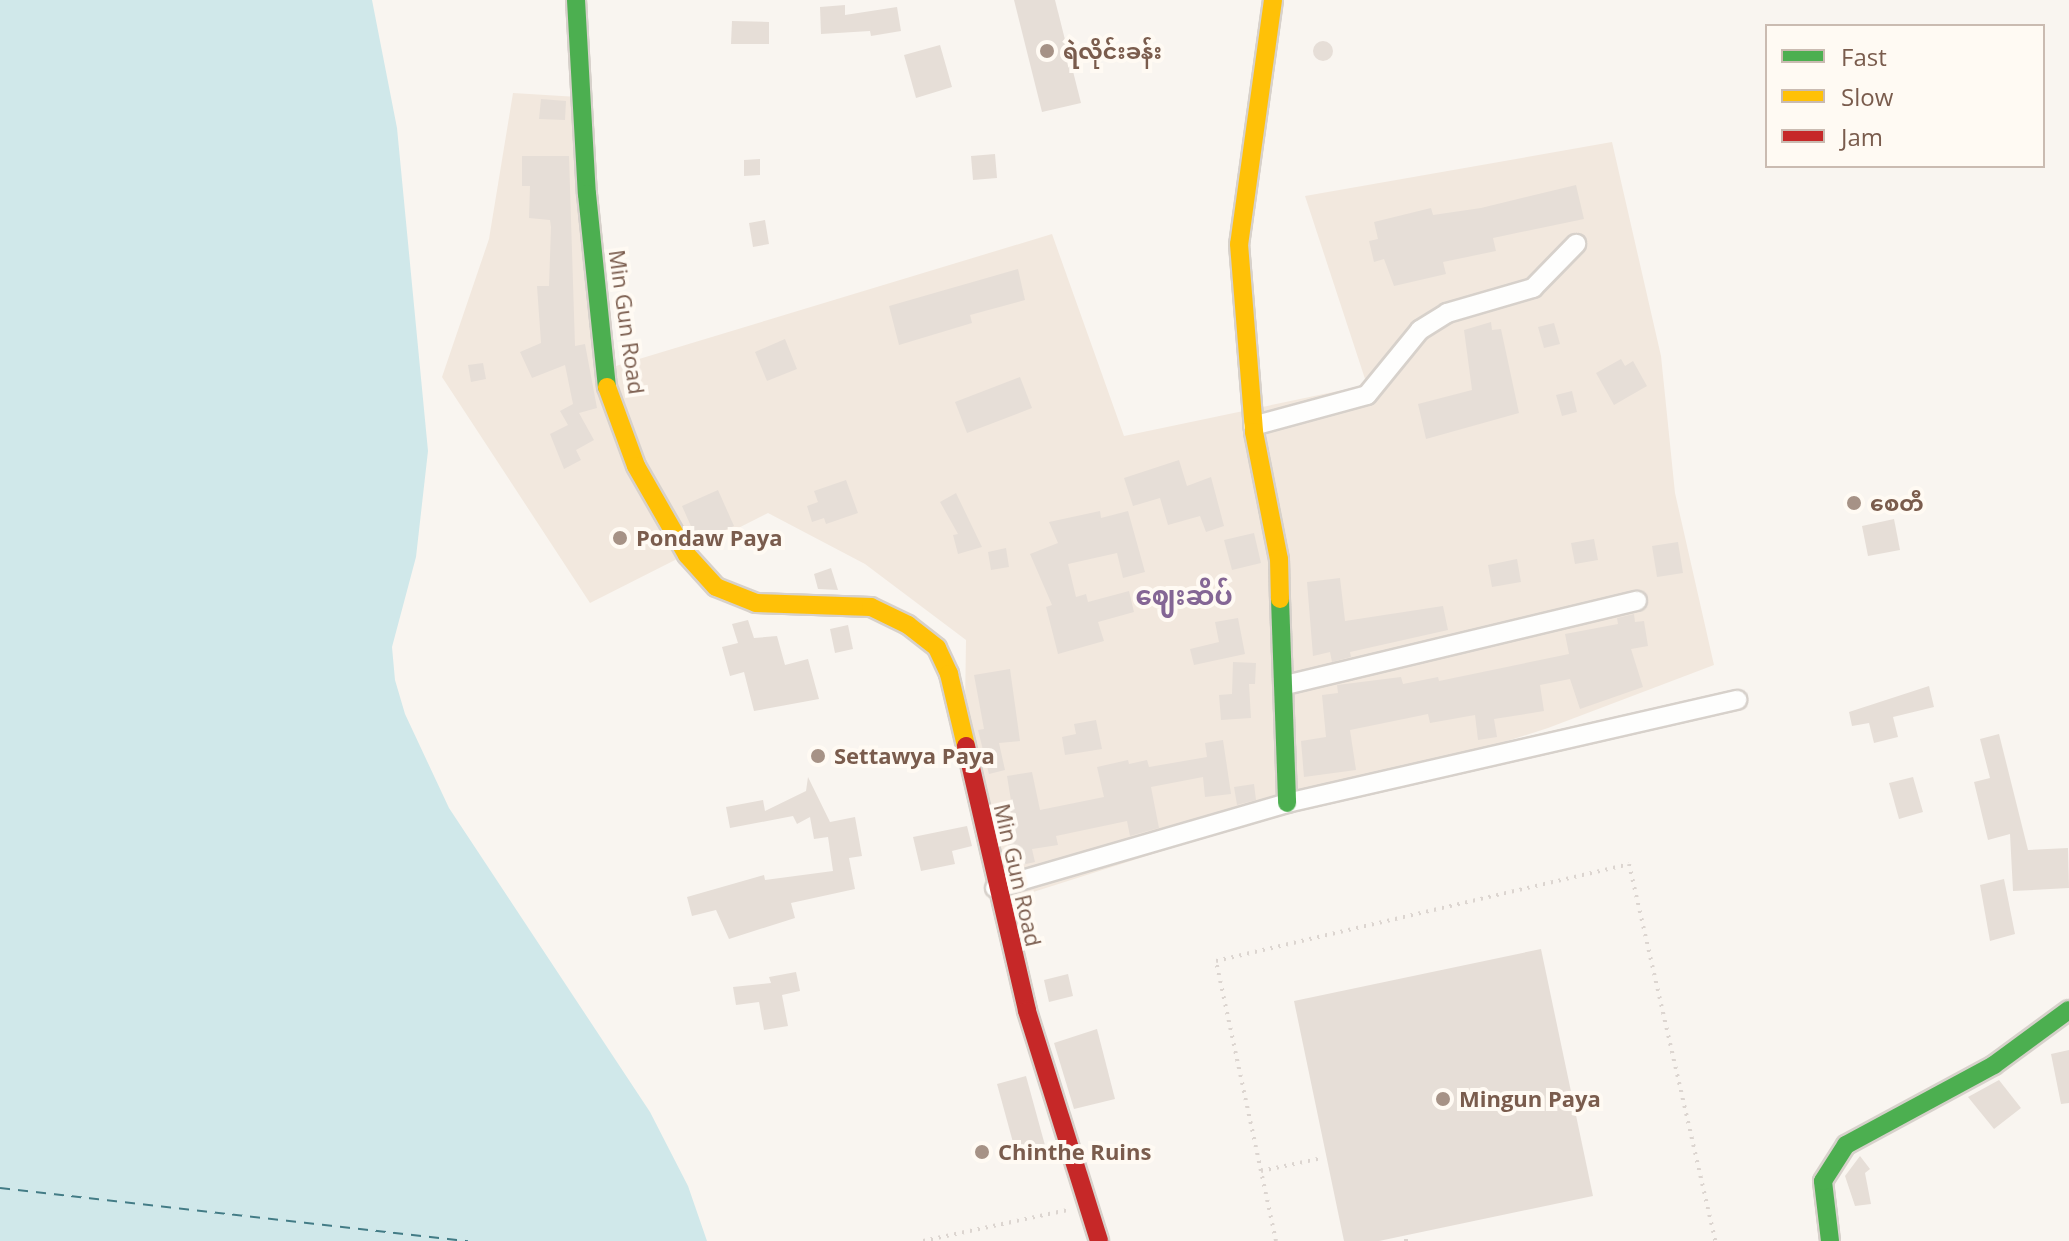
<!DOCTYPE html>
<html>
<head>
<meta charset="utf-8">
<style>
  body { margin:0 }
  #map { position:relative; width:2069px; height:1241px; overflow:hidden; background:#f9f5f0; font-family:"Open Sans","Noto Sans Myanmar",sans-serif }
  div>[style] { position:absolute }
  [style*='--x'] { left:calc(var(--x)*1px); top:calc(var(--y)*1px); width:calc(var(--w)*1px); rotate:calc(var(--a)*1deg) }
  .residential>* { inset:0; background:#f2e8de }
  .water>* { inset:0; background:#d0e8ea }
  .ferry>* { height:2px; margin-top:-1px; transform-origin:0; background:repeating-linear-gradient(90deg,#437c86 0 10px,transparent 0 18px) }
  .building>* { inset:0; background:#e6ded7 }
  .round { border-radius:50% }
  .path>* { height:4px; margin-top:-2px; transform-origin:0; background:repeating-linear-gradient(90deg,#dcd5d0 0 2px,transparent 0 8px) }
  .roads { filter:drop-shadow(2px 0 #d7d1cb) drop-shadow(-2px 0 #d7d1cb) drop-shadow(0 2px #d7d1cb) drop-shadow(0 -2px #d7d1cb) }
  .street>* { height:18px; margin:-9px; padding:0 9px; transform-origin:9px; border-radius:9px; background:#fefefd }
  .fast>* { height:18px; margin:-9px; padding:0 9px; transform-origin:9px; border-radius:9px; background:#4caf50 }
  .slow>* { height:18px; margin:-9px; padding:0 9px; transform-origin:9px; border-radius:9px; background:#ffc107 }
  .jam>* { height:18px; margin:-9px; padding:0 9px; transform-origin:9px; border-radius:9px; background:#c62828 }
  .dots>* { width:22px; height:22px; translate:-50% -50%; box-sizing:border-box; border:4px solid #fffaf3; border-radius:50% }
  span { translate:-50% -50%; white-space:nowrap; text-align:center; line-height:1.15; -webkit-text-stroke:8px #fffaf3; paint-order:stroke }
  .poi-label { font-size:22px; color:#7a5c4d; font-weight:700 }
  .left { translate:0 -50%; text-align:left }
  .street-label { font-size:22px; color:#7a5c4d }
  .quarter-label { font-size:26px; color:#846695; font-weight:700 }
  .legend { position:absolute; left:1765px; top:24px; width:280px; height:144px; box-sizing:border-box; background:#fffaf3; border:2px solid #cabbb1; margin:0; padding:10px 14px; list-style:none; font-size:24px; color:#7a5c4d }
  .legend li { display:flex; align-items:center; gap:16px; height:40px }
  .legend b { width:40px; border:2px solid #cabbb1 }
</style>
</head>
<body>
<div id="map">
  <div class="residential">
    <div style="clip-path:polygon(513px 93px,578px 97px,596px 372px,1052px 234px,1124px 436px,1367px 385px,1305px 196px,1612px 142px,1661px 356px,1675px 493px,1714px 665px,1548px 728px,1002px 902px,965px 707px,966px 640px,865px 564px,768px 513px,590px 603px,442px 377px,489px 239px)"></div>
  </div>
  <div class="water">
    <div style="clip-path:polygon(0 0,372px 0,397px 128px,428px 451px,416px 557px,392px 647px,395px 680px,405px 714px,449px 808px,650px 1112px,688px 1186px,707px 1241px,0 1241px)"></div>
  </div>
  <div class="ferry">
    <div style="--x:0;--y:1188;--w:471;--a:6.5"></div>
  </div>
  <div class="building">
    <div style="clip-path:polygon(1014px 0,1055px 0,1081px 103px,1042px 112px)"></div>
    <div style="clip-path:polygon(845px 5px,845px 15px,897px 7px,901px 31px,871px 36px,870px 31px,821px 34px,820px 7px)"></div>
    <div style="clip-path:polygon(732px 21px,769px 22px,769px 44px,731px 44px)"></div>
    <div class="round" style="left:1313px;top:41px;width:20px;height:20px"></div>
    <div style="clip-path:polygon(940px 45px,952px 87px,916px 98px,904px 55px)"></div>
    <div style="clip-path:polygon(541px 99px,566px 101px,565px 120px,539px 119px)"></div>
    <div style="clip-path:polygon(995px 154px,997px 178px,973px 180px,971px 156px)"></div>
    <div style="clip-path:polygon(522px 156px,569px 156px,575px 346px,585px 344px,597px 408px,579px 413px,594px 440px,576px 450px,581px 460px,564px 469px,550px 434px,568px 425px,560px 411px,573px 404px,565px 365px,532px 378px,520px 352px,541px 343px,537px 286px,549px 286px,551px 227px,550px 220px,529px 218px,530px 186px,522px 186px)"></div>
    <div style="clip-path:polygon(760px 159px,760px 175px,744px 176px,744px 160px)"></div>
    <div style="clip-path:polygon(1576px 185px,1584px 219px,1493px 238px,1496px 251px,1443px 262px,1446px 274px,1394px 286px,1384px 259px,1374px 262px,1369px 241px,1378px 239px,1374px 222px,1431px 208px,1433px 215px,1481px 208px)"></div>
    <div style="clip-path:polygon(765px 220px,769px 244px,753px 247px,749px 223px)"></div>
    <div style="clip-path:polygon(1018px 269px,1025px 300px,970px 315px,972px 323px,899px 345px,889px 306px)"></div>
    <div style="clip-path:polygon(1491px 322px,1492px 330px,1501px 329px,1519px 413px,1426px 439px,1418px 404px,1472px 390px,1464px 330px)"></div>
    <div style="clip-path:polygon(1554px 323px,1560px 344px,1544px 348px,1538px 327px)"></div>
    <div style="clip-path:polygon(785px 339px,797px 369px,767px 381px,755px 352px)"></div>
    <div style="clip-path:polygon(1621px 359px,1625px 366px,1633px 361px,1647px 386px,1614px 405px,1596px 373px)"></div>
    <div style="clip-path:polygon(483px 363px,486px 379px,471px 382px,468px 365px)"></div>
    <div style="clip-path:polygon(1020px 377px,1032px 408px,967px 433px,955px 402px)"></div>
    <div style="clip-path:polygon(1572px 391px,1577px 412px,1562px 416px,1556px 395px)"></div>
    <div style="clip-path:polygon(1179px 460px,1187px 486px,1211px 477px,1224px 526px,1206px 532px,1200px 516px,1168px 525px,1160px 498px,1133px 506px,1124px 478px)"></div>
    <div style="clip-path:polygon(846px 480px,858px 513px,826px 524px,824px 518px,812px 522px,807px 506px,818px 502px,814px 491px)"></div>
    <div style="clip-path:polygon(718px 490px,734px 526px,698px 542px,682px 506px)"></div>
    <div style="clip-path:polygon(956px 493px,982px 547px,958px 554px,953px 535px,958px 534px,940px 502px)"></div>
    <div style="clip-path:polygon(1100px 511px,1101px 518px,1128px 511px,1145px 572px,1123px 578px,1117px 553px,1068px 564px,1076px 597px,1086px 594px,1088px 602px,1129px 591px,1134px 612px,1098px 622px,1104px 641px,1058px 654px,1046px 607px,1052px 605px,1030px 554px,1058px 543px,1049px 522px)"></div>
    <div style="clip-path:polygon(1894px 519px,1900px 550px,1868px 556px,1862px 526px)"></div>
    <div style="clip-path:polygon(1254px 533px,1261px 563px,1232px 570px,1224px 540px)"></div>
    <div style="clip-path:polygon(1594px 539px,1598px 560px,1575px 564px,1571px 543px)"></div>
    <div style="clip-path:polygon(1678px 542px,1683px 573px,1657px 577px,1652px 546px)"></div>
    <div style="clip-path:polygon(1006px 548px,1009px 567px,991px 570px,988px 552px)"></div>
    <div style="clip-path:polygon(1517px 559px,1521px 582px,1492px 587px,1488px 565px)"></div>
    <div style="clip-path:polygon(831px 568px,838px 590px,818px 589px,814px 574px)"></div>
    <div style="clip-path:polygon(1340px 578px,1345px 621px,1443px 606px,1448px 630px,1350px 652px,1351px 657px,1332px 662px,1330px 652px,1313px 656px,1307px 582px)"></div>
    <div style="clip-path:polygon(1634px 614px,1635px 622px,1644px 621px,1648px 646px,1631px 649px,1643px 687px,1580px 709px,1570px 679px,1540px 685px,1544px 711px,1494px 719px,1497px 737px,1478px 740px,1475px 715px,1430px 723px,1428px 714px,1350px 730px,1356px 770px,1304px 777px,1301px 741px,1326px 737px,1322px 695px,1338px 693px,1337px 685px,1401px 677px,1403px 684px,1438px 677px,1439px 681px,1569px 654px,1565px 634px,1618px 624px,1617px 618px)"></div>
    <div style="clip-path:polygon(1238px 618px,1245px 654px,1194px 665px,1190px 649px,1219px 642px,1215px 622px)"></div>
    <div style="clip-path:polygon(748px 620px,754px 638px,777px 636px,785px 665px,808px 659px,819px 699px,754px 711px,744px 672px,730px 676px,722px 647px,738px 643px,732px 624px)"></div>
    <div style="clip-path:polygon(848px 625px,853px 649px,835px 653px,830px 629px)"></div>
    <div style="clip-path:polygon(1233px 662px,1256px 663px,1255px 684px,1249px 684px,1251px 718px,1221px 720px,1219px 695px,1232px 694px)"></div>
    <div style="clip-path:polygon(1010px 669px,1020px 741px,999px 743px,1005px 770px,989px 774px,978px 730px,984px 729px,974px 675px)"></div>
    <div style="clip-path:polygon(1929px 686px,1934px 707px,1893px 717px,1898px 737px,1874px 743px,1869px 723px,1852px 726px,1849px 712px)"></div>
    <div style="clip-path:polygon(1096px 720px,1102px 749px,1065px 755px,1062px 737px,1076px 734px,1074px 724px)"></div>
    <div style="clip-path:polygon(1999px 734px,2028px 850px,2068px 848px,2069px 888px,2013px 891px,2010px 834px,1988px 840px,1974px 782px,1990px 778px,1980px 739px)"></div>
    <div style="clip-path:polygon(1223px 740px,1231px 794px,1205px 797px,1203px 777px,1151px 787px,1159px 828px,1130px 836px,1127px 821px,1056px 836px,1058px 845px,1032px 849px,1035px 862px,1013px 867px,1000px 809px,1012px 807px,1007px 776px,1032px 772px,1040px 810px,1104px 797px,1097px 767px,1128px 760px,1129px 764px,1147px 760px,1149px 767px,1207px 757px,1205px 743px)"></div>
    <div style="clip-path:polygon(808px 777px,830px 822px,855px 817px,862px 856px,849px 858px,855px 889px,791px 903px,795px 918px,729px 939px,716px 910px,692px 916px,687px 897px,764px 875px,765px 880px,833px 871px,828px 837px,814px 839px,810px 817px,797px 824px,793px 816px,730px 828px,726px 807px,763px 800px,765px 811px,806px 791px)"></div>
    <div style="clip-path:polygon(1913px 777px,1923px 812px,1899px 819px,1889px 783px)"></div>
    <div style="clip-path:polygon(1254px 784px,1256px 800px,1237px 805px,1234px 787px)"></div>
    <div style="clip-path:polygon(967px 826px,972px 846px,952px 851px,955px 864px,921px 871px,913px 837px)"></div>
    <div style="clip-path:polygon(2004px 879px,2015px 934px,1990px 941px,1980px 885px)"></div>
    <div style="clip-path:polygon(1541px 949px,1593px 1196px,1379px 1241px,1344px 1241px,1294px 1001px)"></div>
    <div style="clip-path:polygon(796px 972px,800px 991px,782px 995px,788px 1026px,764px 1030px,759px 1002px,736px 1005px,733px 987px,771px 983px,769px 977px)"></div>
    <div style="clip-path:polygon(1068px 974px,1073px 996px,1049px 1002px,1044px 980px)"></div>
    <div style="clip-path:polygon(1097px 1029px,1115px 1099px,1074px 1109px,1054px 1043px)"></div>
    <div style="clip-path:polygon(2069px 1050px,2069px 1103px,2061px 1104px,2051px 1054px)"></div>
    <div style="clip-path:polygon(1026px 1076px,1046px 1149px,1017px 1157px,997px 1084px)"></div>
    <div style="clip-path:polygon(1999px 1080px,2021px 1108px,1994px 1129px,1968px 1097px)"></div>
    <div style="clip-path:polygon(1860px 1156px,1870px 1169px,1865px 1173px,1871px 1204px,1855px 1206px,1845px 1176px)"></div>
  </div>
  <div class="path">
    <div style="--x:1261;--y:1171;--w:62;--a:-12"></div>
    <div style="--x:923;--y:1241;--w:148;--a:-12.1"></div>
    <div style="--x:1276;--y:1241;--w:286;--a:-102.1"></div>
    <div style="--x:1216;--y:961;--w:424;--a:-13.2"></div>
    <div style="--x:1629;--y:864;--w:387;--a:77.1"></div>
    <div style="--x:1406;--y:1241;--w:3;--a:-90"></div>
  </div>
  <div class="roads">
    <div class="street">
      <div style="--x:1253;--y:426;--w:118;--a:-15.2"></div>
      <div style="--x:1367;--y:395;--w:84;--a:-50.8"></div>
      <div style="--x:1420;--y:330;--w:32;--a:-32"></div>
      <div style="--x:1447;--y:313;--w:90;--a:-16.2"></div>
      <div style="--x:1533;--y:288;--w:62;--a:-45.7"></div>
      <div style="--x:1286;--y:685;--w:361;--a:-13.5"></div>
      <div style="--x:995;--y:888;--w:304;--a:-16.2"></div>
      <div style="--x:1287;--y:803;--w:462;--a:-12.9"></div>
    </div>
    <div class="fast">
      <div style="--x:576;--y:0;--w:194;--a:86.8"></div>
      <div style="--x:587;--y:194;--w:194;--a:84.1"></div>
      <div style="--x:1280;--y:599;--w:204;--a:88"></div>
      <div style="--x:1830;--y:1241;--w:60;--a:-96.7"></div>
      <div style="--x:1823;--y:1181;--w:43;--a:-57.4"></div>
      <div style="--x:1846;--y:1145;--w:168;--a:-28.4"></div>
      <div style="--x:1994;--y:1065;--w:93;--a:-36.3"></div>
    </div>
    <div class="slow">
      <div style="--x:1273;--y:0;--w:246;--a:97.9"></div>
      <div style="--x:1239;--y:244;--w:189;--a:85.4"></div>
      <div style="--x:1254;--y:432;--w:129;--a:78.9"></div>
      <div style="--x:1279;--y:559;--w:40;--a:88.6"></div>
      <div style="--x:607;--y:387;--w:84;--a:69.8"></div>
      <div style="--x:636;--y:466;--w:103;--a:60.2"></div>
      <div style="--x:687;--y:555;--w:43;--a:47.8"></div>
      <div style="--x:716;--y:587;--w:43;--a:21.8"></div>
      <div style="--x:756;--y:603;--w:115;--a:2"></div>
      <div style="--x:871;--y:607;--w:41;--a:25.9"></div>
      <div style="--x:908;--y:625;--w:37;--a:38"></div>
      <div style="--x:937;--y:648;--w:29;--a:65"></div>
      <div style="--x:949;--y:674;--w:74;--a:76.7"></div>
    </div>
    <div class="jam">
      <div style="--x:966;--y:746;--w:272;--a:77"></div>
      <div style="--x:1027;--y:1011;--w:241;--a:72.6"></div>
    </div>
  </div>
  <div class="dots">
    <div style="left:1047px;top:51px;background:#a69286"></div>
    <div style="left:1854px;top:503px;background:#a69286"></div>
    <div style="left:620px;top:538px;background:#a69286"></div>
    <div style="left:818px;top:756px;background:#a69286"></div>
    <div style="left:1443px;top:1099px;background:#a69286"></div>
    <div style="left:982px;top:1152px;background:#a69286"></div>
  </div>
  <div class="poi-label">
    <span class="left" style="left:1063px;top:51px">ရဲလိုင်းခန်း</span>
    <span class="left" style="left:1870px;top:503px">စေတီ</span>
    <span class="left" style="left:636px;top:538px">Pondaw Paya</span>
    <span class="left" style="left:834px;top:756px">Settawya Paya</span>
    <span class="left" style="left:1459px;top:1099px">Mingun Paya</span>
    <span class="left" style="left:998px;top:1152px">Chinthe Ruins</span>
  </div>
  <div class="street-label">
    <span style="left:627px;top:322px;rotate:82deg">Min Gun Road</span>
    <span style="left:1018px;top:875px;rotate:77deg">Min Gun Road</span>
  </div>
  <div class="quarter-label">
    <span style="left:1184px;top:596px">ဈေးဆိပ်</span>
  </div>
  <ul class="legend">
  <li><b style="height:10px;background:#4caf50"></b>Fast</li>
  <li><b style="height:10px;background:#ffc107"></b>Slow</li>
  <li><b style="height:10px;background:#c62828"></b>Jam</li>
  </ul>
</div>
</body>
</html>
